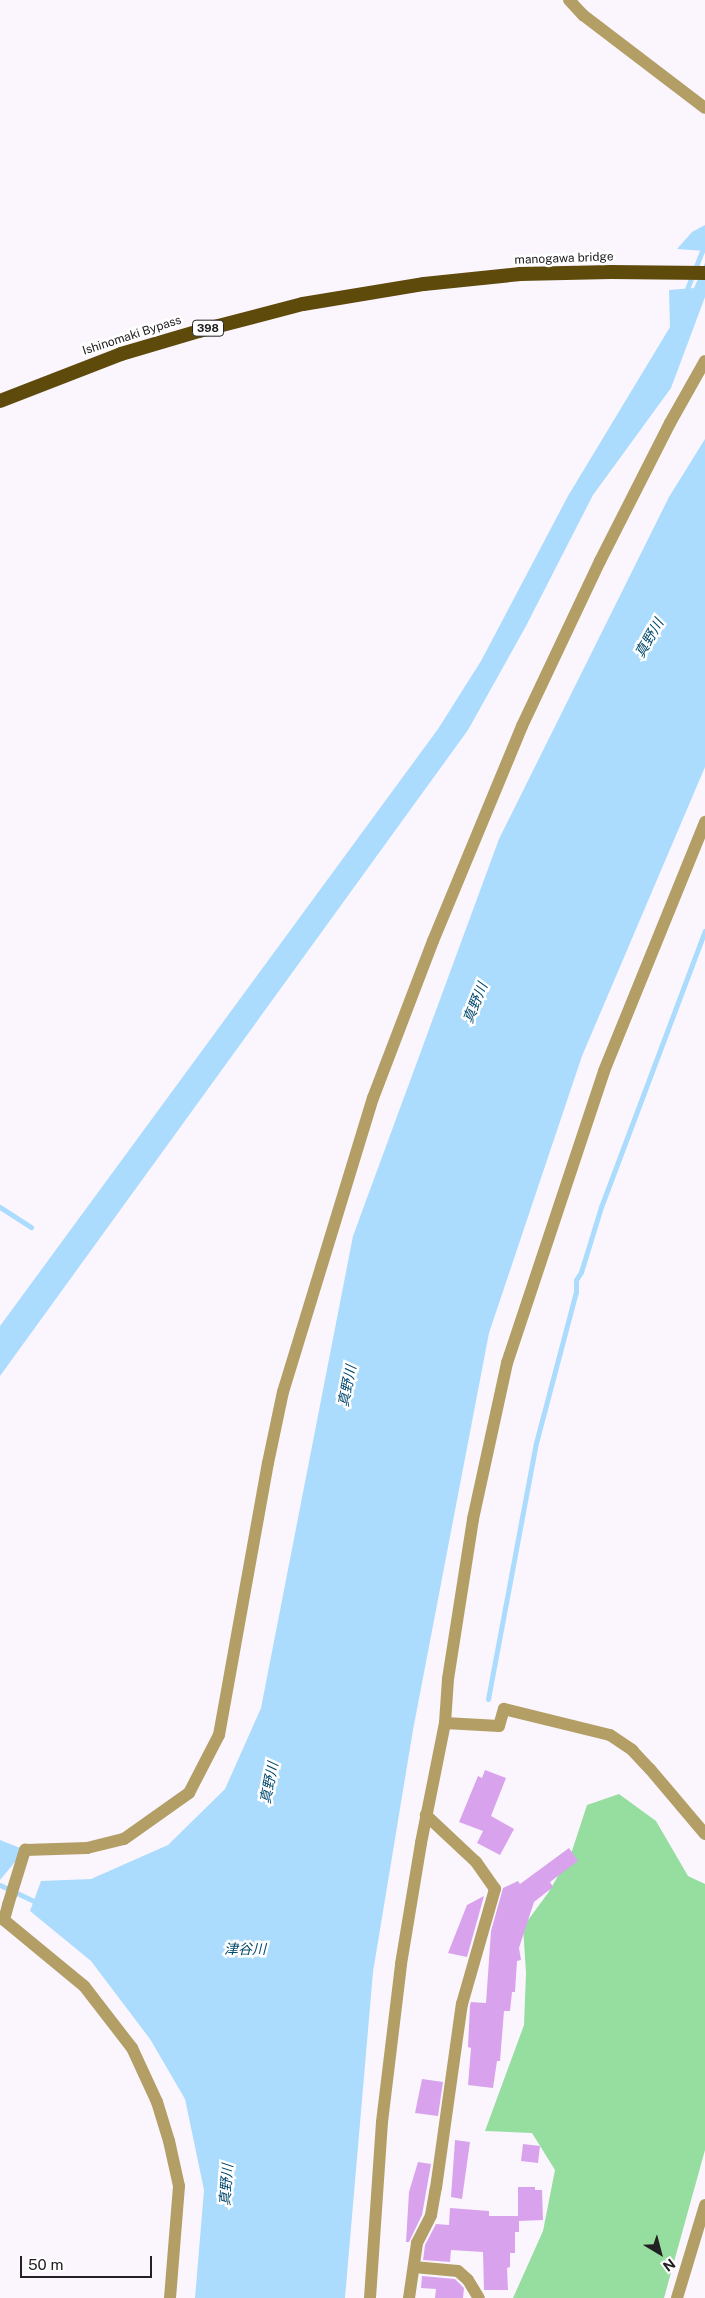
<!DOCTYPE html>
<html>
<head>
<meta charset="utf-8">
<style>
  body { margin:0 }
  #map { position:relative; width:705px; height:2298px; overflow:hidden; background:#fbf6fe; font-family:"Public Sans","Noto Sans JP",sans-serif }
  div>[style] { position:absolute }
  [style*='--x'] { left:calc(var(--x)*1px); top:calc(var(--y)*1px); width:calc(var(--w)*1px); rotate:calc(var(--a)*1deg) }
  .green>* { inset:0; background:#96dda0 }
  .water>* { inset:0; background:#abdcfe }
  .stream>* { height:5px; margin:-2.5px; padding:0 2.5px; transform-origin:2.5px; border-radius:2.5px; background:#abdcfe }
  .building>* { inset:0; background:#d8a3ec }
  .minor>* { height:12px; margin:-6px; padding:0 6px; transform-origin:6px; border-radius:6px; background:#b39f66 }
  .trunk>* { height:14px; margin:-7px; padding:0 7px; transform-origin:7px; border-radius:7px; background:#5e4b0c }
  span { translate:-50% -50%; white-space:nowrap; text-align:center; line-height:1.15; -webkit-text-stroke:5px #fff; paint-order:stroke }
  .shield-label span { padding:1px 4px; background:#fff; border:1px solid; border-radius:4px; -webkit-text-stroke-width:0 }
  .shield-label { font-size:11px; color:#222023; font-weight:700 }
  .street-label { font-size:12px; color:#222023 }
  .water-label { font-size:14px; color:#01496e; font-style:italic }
  .north { position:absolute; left:635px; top:2228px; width:50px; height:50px; -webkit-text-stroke:4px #fff; paint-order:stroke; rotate:143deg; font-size:14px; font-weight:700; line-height:20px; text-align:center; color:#222023 }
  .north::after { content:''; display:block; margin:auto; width:18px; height:22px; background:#222023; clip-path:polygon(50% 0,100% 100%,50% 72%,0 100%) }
  .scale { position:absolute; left:20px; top:2256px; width:132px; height:22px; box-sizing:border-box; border:2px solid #222023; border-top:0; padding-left:6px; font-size:15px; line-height:18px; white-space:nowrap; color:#222023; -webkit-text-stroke:4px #fff; paint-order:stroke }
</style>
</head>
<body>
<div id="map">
  <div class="green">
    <div style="clip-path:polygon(619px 1794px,656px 1821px,688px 1876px,705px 1884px,705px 2150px,664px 2298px,513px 2298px,543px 2231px,555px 2170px,532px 2133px,485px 2131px,524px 2025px,526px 1973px,523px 1927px,548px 1893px,571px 1854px,587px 1805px)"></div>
  </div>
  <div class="water">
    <div style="clip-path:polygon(705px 225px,705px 251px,677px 249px,692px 232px)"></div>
    <div style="clip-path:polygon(705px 263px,705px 297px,671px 388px,593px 495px,526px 626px,468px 730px,0 1376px,0 1326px,438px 729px,481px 661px,568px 496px,670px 327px,669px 290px,694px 288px)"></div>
    <div style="clip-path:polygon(705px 439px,705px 767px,582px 1056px,489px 1333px,413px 1730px,373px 1972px,345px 2298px,195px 2298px,204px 2190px,185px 2099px,150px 2039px,91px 1961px,30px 1911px,41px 1881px,91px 1879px,168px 1845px,225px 1789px,261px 1708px,353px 1236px,499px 839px,669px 497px)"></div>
    <div style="clip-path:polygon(0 1840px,25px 1850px,0 1880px)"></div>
  </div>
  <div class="stream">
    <div style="--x:685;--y:294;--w:46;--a:-68.4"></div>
    <div style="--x:702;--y:251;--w:4;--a:-34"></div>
    <div style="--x:0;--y:1207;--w:37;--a:33"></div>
    <div style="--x:488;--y:1699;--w:260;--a:-79.4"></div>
    <div style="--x:536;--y:1443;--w:156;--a:-75.2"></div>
    <div style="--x:576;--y:1292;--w:12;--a:-90"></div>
    <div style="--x:576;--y:1280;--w:9;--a:-58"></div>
    <div style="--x:581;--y:1272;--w:68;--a:-72.9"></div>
    <div style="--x:601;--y:1207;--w:295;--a:-69.4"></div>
    <div style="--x:0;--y:1885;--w:42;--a:25.3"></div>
  </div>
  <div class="building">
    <div style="clip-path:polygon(485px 1770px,506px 1778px,491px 1816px,514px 1829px,500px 1855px,477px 1843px,483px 1831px,459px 1822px,478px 1776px,482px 1778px)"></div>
    <div style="clip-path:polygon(569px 1848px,578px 1861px,550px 1882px,553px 1887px,534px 1902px,519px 1948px,521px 1960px,517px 1961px,515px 1992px,512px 1992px,510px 2011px,504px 2011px,500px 2061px,497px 2061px,493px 2088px,468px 2085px,471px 2048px,468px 2047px,470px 2005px,471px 2002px,486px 2003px,491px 1931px,503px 1888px,518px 1881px,520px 1884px)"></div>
    <div style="clip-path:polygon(484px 1896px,467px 1957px,448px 1953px,467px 1905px)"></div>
    <div style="clip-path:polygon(422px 2079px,443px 2082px,438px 2116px,415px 2113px)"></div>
    <div style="clip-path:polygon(455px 2140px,470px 2142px,462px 2199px,451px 2197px)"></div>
    <div style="clip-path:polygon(523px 2144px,540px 2146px,538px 2163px,521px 2161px)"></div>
    <div style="clip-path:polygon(418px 2162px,431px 2164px,422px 2215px,409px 2242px,406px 2242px,409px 2192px)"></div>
    <div style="clip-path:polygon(518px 2187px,535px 2187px,535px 2190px,542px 2190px,543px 2220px,519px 2221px,519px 2232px,515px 2232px,515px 2253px,510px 2253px,510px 2267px,507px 2268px,508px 2290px,484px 2290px,483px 2252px,451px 2250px,450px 2262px,423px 2260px,425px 2245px,436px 2224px,449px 2225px,450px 2208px,489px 2211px,489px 2216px,518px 2216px)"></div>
    <div style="clip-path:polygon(422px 2276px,455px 2279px,464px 2288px,463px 2298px,435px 2298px,436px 2289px,421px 2288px)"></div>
  </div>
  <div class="minor">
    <div style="--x:569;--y:0;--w:21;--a:47"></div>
    <div style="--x:583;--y:15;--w:153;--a:37.3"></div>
    <div style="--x:445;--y:1723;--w:54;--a:3.2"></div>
    <div style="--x:499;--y:1726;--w:18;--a:-74"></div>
    <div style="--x:504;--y:1709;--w:109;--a:13.8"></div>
    <div style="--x:610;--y:1735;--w:27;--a:34"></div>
    <div style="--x:632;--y:1750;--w:26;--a:47"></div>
    <div style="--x:650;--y:1769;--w:85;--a:49.8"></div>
    <div style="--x:414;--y:2267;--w:44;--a:5.2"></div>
    <div style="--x:458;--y:2271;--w:13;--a:42"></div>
    <div style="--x:468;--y:2280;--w:21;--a:59"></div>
    <div style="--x:170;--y:2298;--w:112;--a:-85.4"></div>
    <div style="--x:179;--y:2186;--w:46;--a:-102.5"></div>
    <div style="--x:169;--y:2141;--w:41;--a:-107.1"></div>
    <div style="--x:157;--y:2102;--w:60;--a:-114.8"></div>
    <div style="--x:132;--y:2048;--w:78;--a:-127.7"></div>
    <div style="--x:84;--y:1986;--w:104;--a:-140.5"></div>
    <div style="--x:4;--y:1920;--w:16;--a:-75"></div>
    <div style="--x:8;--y:1905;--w:58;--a:-72.8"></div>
    <div style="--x:25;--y:1850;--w:62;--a:-1.8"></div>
    <div style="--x:87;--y:1848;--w:38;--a:-14"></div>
    <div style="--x:124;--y:1839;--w:80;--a:-35.3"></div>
    <div style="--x:189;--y:1793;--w:65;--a:-62.7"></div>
    <div style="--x:219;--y:1735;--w:276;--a:-79.8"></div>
    <div style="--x:268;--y:1463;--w:73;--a:-78.1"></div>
    <div style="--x:283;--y:1392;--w:307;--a:-73"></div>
    <div style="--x:373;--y:1098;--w:168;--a:-69.1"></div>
    <div style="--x:433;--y:941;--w:233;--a:-67.5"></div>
    <div style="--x:522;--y:726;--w:183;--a:-64.7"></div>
    <div style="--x:600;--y:561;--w:155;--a:-63.1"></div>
    <div style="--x:670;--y:423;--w:71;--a:-60.6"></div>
    <div style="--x:370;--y:2298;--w:176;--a:-86.1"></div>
    <div style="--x:382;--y:2122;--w:159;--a:-83.1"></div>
    <div style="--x:401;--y:1964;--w:123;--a:-80.6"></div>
    <div style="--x:421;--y:1843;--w:122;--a:-78.7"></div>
    <div style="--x:445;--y:1723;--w:44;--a:-86.1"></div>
    <div style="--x:448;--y:1679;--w:162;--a:-81.1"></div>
    <div style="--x:473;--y:1519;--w:160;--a:-77.7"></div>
    <div style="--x:507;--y:1363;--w:308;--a:-71.6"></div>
    <div style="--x:604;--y:1071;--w:269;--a:-67.9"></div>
    <div style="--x:409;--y:2298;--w:56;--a:-81.7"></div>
    <div style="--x:417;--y:2243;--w:31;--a:-63"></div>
    <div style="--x:431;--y:2215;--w:27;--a:-80"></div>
    <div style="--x:436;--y:2188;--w:186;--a:-82"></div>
    <div style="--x:462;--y:2004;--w:120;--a:-74"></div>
    <div style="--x:495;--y:1889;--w:33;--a:-125"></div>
    <div style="--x:476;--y:1862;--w:69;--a:-136.8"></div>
    <div style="--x:677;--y:2298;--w:97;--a:-73.2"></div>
  </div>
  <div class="trunk">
    <div style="--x:0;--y:401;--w:130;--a:-21.2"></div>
    <div style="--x:121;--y:354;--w:81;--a:-16.4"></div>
    <div style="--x:199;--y:331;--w:107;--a:-14.6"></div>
    <div style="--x:303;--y:304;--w:123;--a:-9.4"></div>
    <div style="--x:424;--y:284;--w:97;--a:-5.9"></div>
    <div style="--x:520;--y:274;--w:91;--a:-1.3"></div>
    <div style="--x:611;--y:272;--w:94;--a:0.6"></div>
  </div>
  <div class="shield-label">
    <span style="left:208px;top:328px">398</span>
  </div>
  <div class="street-label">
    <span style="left:564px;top:259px;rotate:-2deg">manogawa bridge</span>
    <span style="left:132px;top:336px;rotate:-18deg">Ishinomaki Bypass</span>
  </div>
  <div class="water-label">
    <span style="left:649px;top:638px;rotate:-60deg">真野川</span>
    <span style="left:475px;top:1003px;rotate:-68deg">真野川</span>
    <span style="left:347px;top:1386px;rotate:-79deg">真野川</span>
    <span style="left:269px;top:1783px;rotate:-79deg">真野川</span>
    <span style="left:245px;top:1949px">津谷川</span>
    <span style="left:226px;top:2185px;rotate:-86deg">真野川</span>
  </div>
  <div class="north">N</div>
  <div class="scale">50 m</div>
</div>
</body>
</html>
